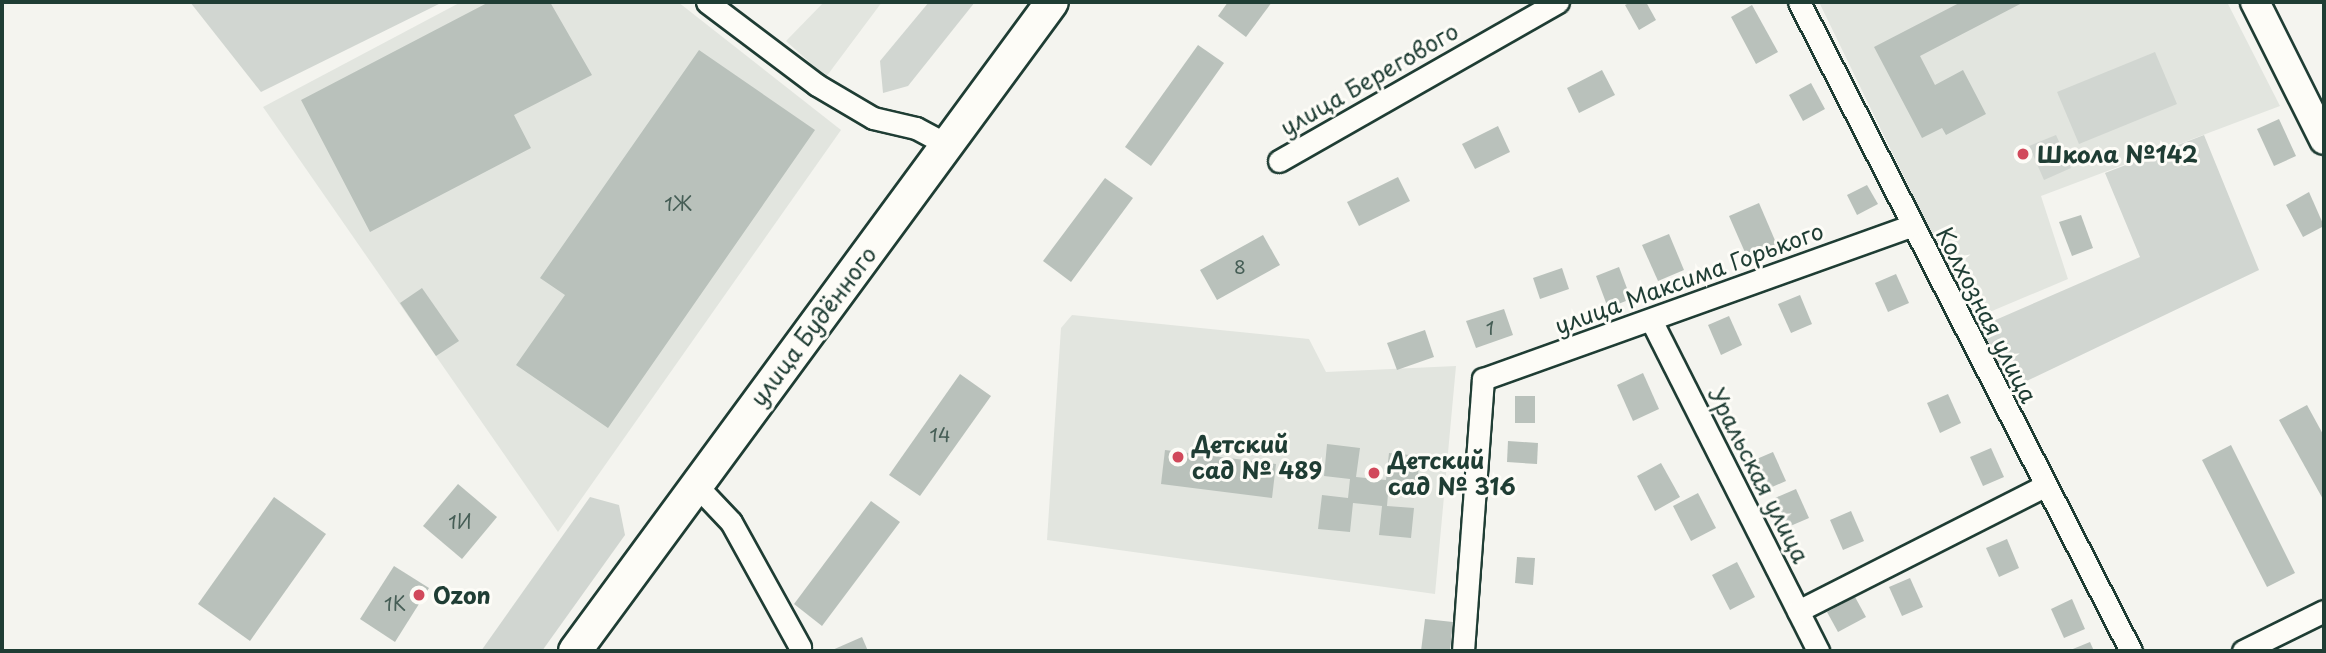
<!DOCTYPE html>
<html>
<head>
<meta charset="utf-8">
<style>
  body { margin:0 }
  #map { position:relative; width:2326px; height:653px; overflow:hidden; background:#f4f4ef; font-family:"Playpen Sans",sans-serif }
  div>[style] { position:absolute }
  [style*='--x'] { left:calc(var(--x)*1px); top:calc(var(--y)*1px); width:calc(var(--w)*1px); rotate:calc(var(--a)*1deg) }
  .built>* { inset:0; background:#e2e5df }
  .green>* { inset:0; background:#d1d6d1 }
  .building>* { inset:0; background:#b9c1bb }
  .roads { filter:drop-shadow(2px 0 #1f3d34) drop-shadow(-2px 0 #1f3d34) drop-shadow(0 2px #1f3d34) drop-shadow(0 -2px #1f3d34) }
  .street>* { height:21px; margin:-10.5px; padding:0 10.5px; transform-origin:10.5px; border-radius:10.5px; background:#fdfcf7 }
  .secondary>* { height:28px; margin:-14px; padding:0 14px; transform-origin:14px; border-radius:14px; background:#fdfcf7 }
  .primary>* { height:32px; margin:-16px; padding:0 16px; transform-origin:16px; border-radius:16px; background:#fdfcf7 }
  .dots>* { width:19px; height:19px; translate:-50% -50%; box-sizing:border-box; border:4px solid #fdfcf7; border-radius:50% }
  span { translate:-50% -50%; white-space:nowrap; text-align:center; line-height:1.15; -webkit-text-stroke:6px #fdfcf7; paint-order:stroke }
  .number-label { font-size:19px; color:#465e56 }
  .number-label span { -webkit-text-stroke-width:0 }
  .street-label { font-size:23px; color:#1f3d34 }
  .poi-label { font-size:23px; color:#1f3d34; font-weight:700 }
  .left { translate:0 -50%; text-align:left }
  .frame { position:absolute; inset:0; border:4px solid #1f3d34; pointer-events:none }
</style>
</head>
<body>
<div id="map">
  <div class="built">
    <div style="clip-path:polygon(461px 2px,678px 2px,841px 130px,558px 532px,263px 107px)"></div>
    <div style="clip-path:polygon(824px 2px,882px 2px,826px 77px,786px 41px)"></div>
    <div style="clip-path:polygon(1819px 2px,2227px 2px,2280px 106px,2041px 196px,2068px 279px,1973px 319px)"></div>
    <div style="clip-path:polygon(1072px 315px,1309px 339px,1326px 372px,1456px 366px,1435px 594px,1047px 540px,1061px 328px)"></div>
  </div>
  <div class="green">
    <div style="clip-path:polygon(190px 2px,443px 2px,261px 92px)"></div>
    <div style="clip-path:polygon(929px 2px,975px 2px,908px 86px,883px 93px,880px 61px)"></div>
    <div style="clip-path:polygon(2155px 52px,2177px 104px,2079px 144px,2057px 92px)"></div>
    <div style="clip-path:polygon(2056px 135px,2071px 168px,2044px 180px,2029px 146px)"></div>
    <div style="clip-path:polygon(2204px 135px,2259px 270px,2010px 389px,1977px 328px,2140px 257px,2105px 173px)"></div>
    <div style="clip-path:polygon(590px 497px,619px 505px,625px 535px,542px 651px,481px 651px)"></div>
  </div>
  <div class="building">
    <div style="clip-path:polygon(489px 2px,550px 2px,592px 75px,514px 115px,531px 148px,370px 232px,301px 100px)"></div>
    <div style="clip-path:polygon(1228px 2px,1272px 2px,1246px 37px,1218px 16px)"></div>
    <div style="clip-path:polygon(1631px 2px,1646px 2px,1656px 20px,1639px 30px,1625px 5px)"></div>
    <div style="clip-path:polygon(1961px 2px,2024px 2px,1920px 56px,1935px 85px,1963px 70px,1986px 114px,1946px 135px,1942px 128px,1922px 138px,1874px 47px)"></div>
    <div style="clip-path:polygon(1752px 5px,1778px 52px,1756px 64px,1731px 17px)"></div>
    <div style="clip-path:polygon(1198px 45px,1224px 63px,1151px 166px,1125px 147px)"></div>
    <div style="clip-path:polygon(699px 50px,815px 130px,608px 428px,516px 365px,565px 295px,540px 278px)"></div>
    <div style="clip-path:polygon(1602px 70px,1615px 95px,1579px 113px,1567px 88px)"></div>
    <div style="clip-path:polygon(1811px 83px,1825px 109px,1803px 121px,1789px 95px)"></div>
    <div style="clip-path:polygon(2279px 119px,2296px 156px,2274px 166px,2257px 129px)"></div>
    <div style="clip-path:polygon(1498px 126px,1510px 152px,1475px 169px,1462px 144px)"></div>
    <div style="clip-path:polygon(1398px 177px,1410px 201px,1359px 226px,1347px 202px)"></div>
    <div style="clip-path:polygon(1105px 178px,1133px 198px,1071px 282px,1043px 261px)"></div>
    <div style="clip-path:polygon(1867px 185px,1878px 204px,1857px 215px,1847px 195px)"></div>
    <div style="clip-path:polygon(2309px 192px,2324px 226px,2303px 237px,2286px 205px)"></div>
    <div style="clip-path:polygon(1759px 203px,1777px 245px,1747px 257px,1729px 216px)"></div>
    <div style="clip-path:polygon(2081px 215px,2093px 248px,2072px 256px,2059px 222px)"></div>
    <div style="clip-path:polygon(1669px 234px,1684px 270px,1658px 281px,1642px 245px)"></div>
    <div style="clip-path:polygon(1263px 235px,1280px 265px,1217px 300px,1200px 270px)"></div>
    <div style="clip-path:polygon(1619px 267px,1631px 299px,1608px 308px,1596px 276px)"></div>
    <div style="clip-path:polygon(1562px 268px,1569px 289px,1540px 299px,1533px 278px)"></div>
    <div style="clip-path:polygon(1896px 274px,1909px 303px,1888px 312px,1875px 283px)"></div>
    <div style="clip-path:polygon(422px 288px,459px 341px,436px 356px,400px 303px)"></div>
    <div style="clip-path:polygon(1800px 295px,1812px 324px,1791px 333px,1778px 304px)"></div>
    <div style="clip-path:polygon(1504px 309px,1513px 335px,1476px 348px,1466px 321px)"></div>
    <div style="clip-path:polygon(1729px 316px,1742px 345px,1721px 355px,1708px 325px)"></div>
    <div style="clip-path:polygon(1425px 330px,1434px 357px,1397px 370px,1387px 343px)"></div>
    <div style="clip-path:polygon(1643px 373px,1659px 409px,1633px 421px,1617px 385px)"></div>
    <div style="clip-path:polygon(960px 374px,991px 396px,920px 496px,889px 475px)"></div>
    <div style="clip-path:polygon(1948px 394px,1961px 423px,1940px 433px,1927px 403px)"></div>
    <div style="clip-path:polygon(1515px 396px,1535px 396px,1535px 423px,1515px 423px)"></div>
    <div style="clip-path:polygon(2307px 405px,2324px 436px,2324px 501px,2279px 420px)"></div>
    <div style="clip-path:polygon(1508px 441px,1538px 443px,1537px 464px,1507px 462px)"></div>
    <div style="clip-path:polygon(1327px 444px,1360px 448px,1356px 477px,1386px 480px,1389px 453px,1420px 456px,1417px 485px,1389px 482px,1387px 506px,1414px 508px,1411px 538px,1379px 535px,1382px 506px,1353px 503px,1350px 532px,1318px 529px,1322px 495px,1348px 498px,1350px 479px,1324px 476px)"></div>
    <div style="clip-path:polygon(2231px 445px,2295px 573px,2267px 587px,2202px 460px)"></div>
    <div style="clip-path:polygon(1991px 448px,2004px 477px,1983px 486px,1970px 457px)"></div>
    <div style="clip-path:polygon(1165px 450px,1276px 464px,1272px 498px,1161px 484px)"></div>
    <div style="clip-path:polygon(1773px 452px,1786px 481px,1765px 490px,1752px 461px)"></div>
    <div style="clip-path:polygon(1661px 463px,1680px 497px,1655px 511px,1637px 476px)"></div>
    <div style="clip-path:polygon(458px 484px,497px 517px,462px 559px,423px 526px)"></div>
    <div style="clip-path:polygon(1796px 489px,1809px 518px,1788px 527px,1775px 498px)"></div>
    <div style="clip-path:polygon(1698px 493px,1716px 528px,1691px 541px,1673px 506px)"></div>
    <div style="clip-path:polygon(274px 497px,326px 534px,250px 641px,198px 604px)"></div>
    <div style="clip-path:polygon(871px 501px,900px 522px,822px 626px,794px 604px)"></div>
    <div style="clip-path:polygon(1851px 511px,1864px 541px,1843px 550px,1830px 520px)"></div>
    <div style="clip-path:polygon(2007px 539px,2019px 568px,1999px 577px,1986px 548px)"></div>
    <div style="clip-path:polygon(1517px 557px,1535px 558px,1533px 585px,1515px 583px)"></div>
    <div style="clip-path:polygon(1737px 562px,1755px 597px,1730px 610px,1712px 575px)"></div>
    <div style="clip-path:polygon(394px 566px,429px 588px,395px 642px,360px 619px)"></div>
    <div style="clip-path:polygon(1910px 578px,1923px 607px,1902px 616px,1889px 587px)"></div>
    <div style="clip-path:polygon(1855px 597px,1866px 617px,1838px 632px,1827px 612px)"></div>
    <div style="clip-path:polygon(2072px 599px,2085px 629px,2064px 638px,2051px 609px)"></div>
    <div style="clip-path:polygon(1425px 619px,1453px 622px,1450px 651px,1421px 651px)"></div>
    <div style="clip-path:polygon(862px 637px,868px 651px,830px 651px)"></div>
    <div style="clip-path:polygon(2090px 642px,2094px 651px,2068px 651px)"></div>
  </div>
  <div class="roads">
    <div class="street">
      <div style="--x:707;--y:2;--w:138;--a:37"></div>
      <div style="--x:817;--y:85;--w:65;--a:30.5"></div>
      <div style="--x:873;--y:118;--w:44;--a:13.1"></div>
      <div style="--x:916;--y:128;--w:36;--a:28"></div>
      <div style="--x:1799;--y:2;--w:729;--a:62.91"></div>
      <div style="--x:1279;--y:161;--w:321;--a:-29.7"></div>
      <div style="--x:1652;--y:322;--w:369;--a:63.2"></div>
      <div style="--x:695;--y:484;--w:52;--a:46.5"></div>
      <div style="--x:731;--y:522;--w:143;--a:61.1"></div>
      <div style="--x:1798;--y:611;--w:276;--a:-26.9"></div>
      <div style="--x:1463;--y:651;--w:273;--a:-85.8"></div>
      <div style="--x:1483;--y:379;--w:456;--a:-19.7"></div>
      <div style="--x:2243;--y:651;--w:90;--a:-26.3"></div>
    </div>
    <div class="secondary">
      <div style="--x:2255;--y:2;--w:154;--a:63.4"></div>
    </div>
    <div class="primary">
      <div style="--x:575;--y:651;--w:805;--a:-53.68"></div>
    </div>
  </div>
  <div class="dots">
    <div style="left:2023px;top:154px;background:#d1495b"></div>
    <div style="left:1178px;top:457px;background:#d1495b"></div>
    <div style="left:1374px;top:473px;background:#d1495b"></div>
    <div style="left:419px;top:595px;background:#d1495b"></div>
  </div>
  <div class="number-label">
    <span style="left:678px;top:204px">1Ж</span>
    <span style="left:1240px;top:267px">8</span>
    <span style="left:1490px;top:328px">1</span>
    <span style="left:940px;top:435px">14</span>
    <span style="left:460px;top:522px">1И</span>
    <span style="left:395px;top:604px">1К</span>
  </div>
  <div class="street-label">
    <span style="left:1369px;top:79px;rotate:-30deg">улица Берегового</span>
    <span style="left:1689px;top:278px;rotate:-20deg">улица Максима Горького</span>
    <span style="left:1987px;top:315px;rotate:63deg">Колхозная улица</span>
    <span style="left:813px;top:326px;rotate:-53deg">улица Будённого</span>
    <span style="left:1759px;top:475px;rotate:63deg">Уральская улица</span>
  </div>
  <div class="poi-label">
    <span class="left" style="left:2037px;top:154px">Школа №142</span>
    <span class="left" style="left:1192px;top:457px">Детский<br>сад № 489</span>
    <span class="left" style="left:1388px;top:473px">Детский<br>сад № 316</span>
    <span class="left" style="left:433px;top:595px">Ozon</span>
  </div>
  <div class="frame"></div>
</div>
</body>
</html>
